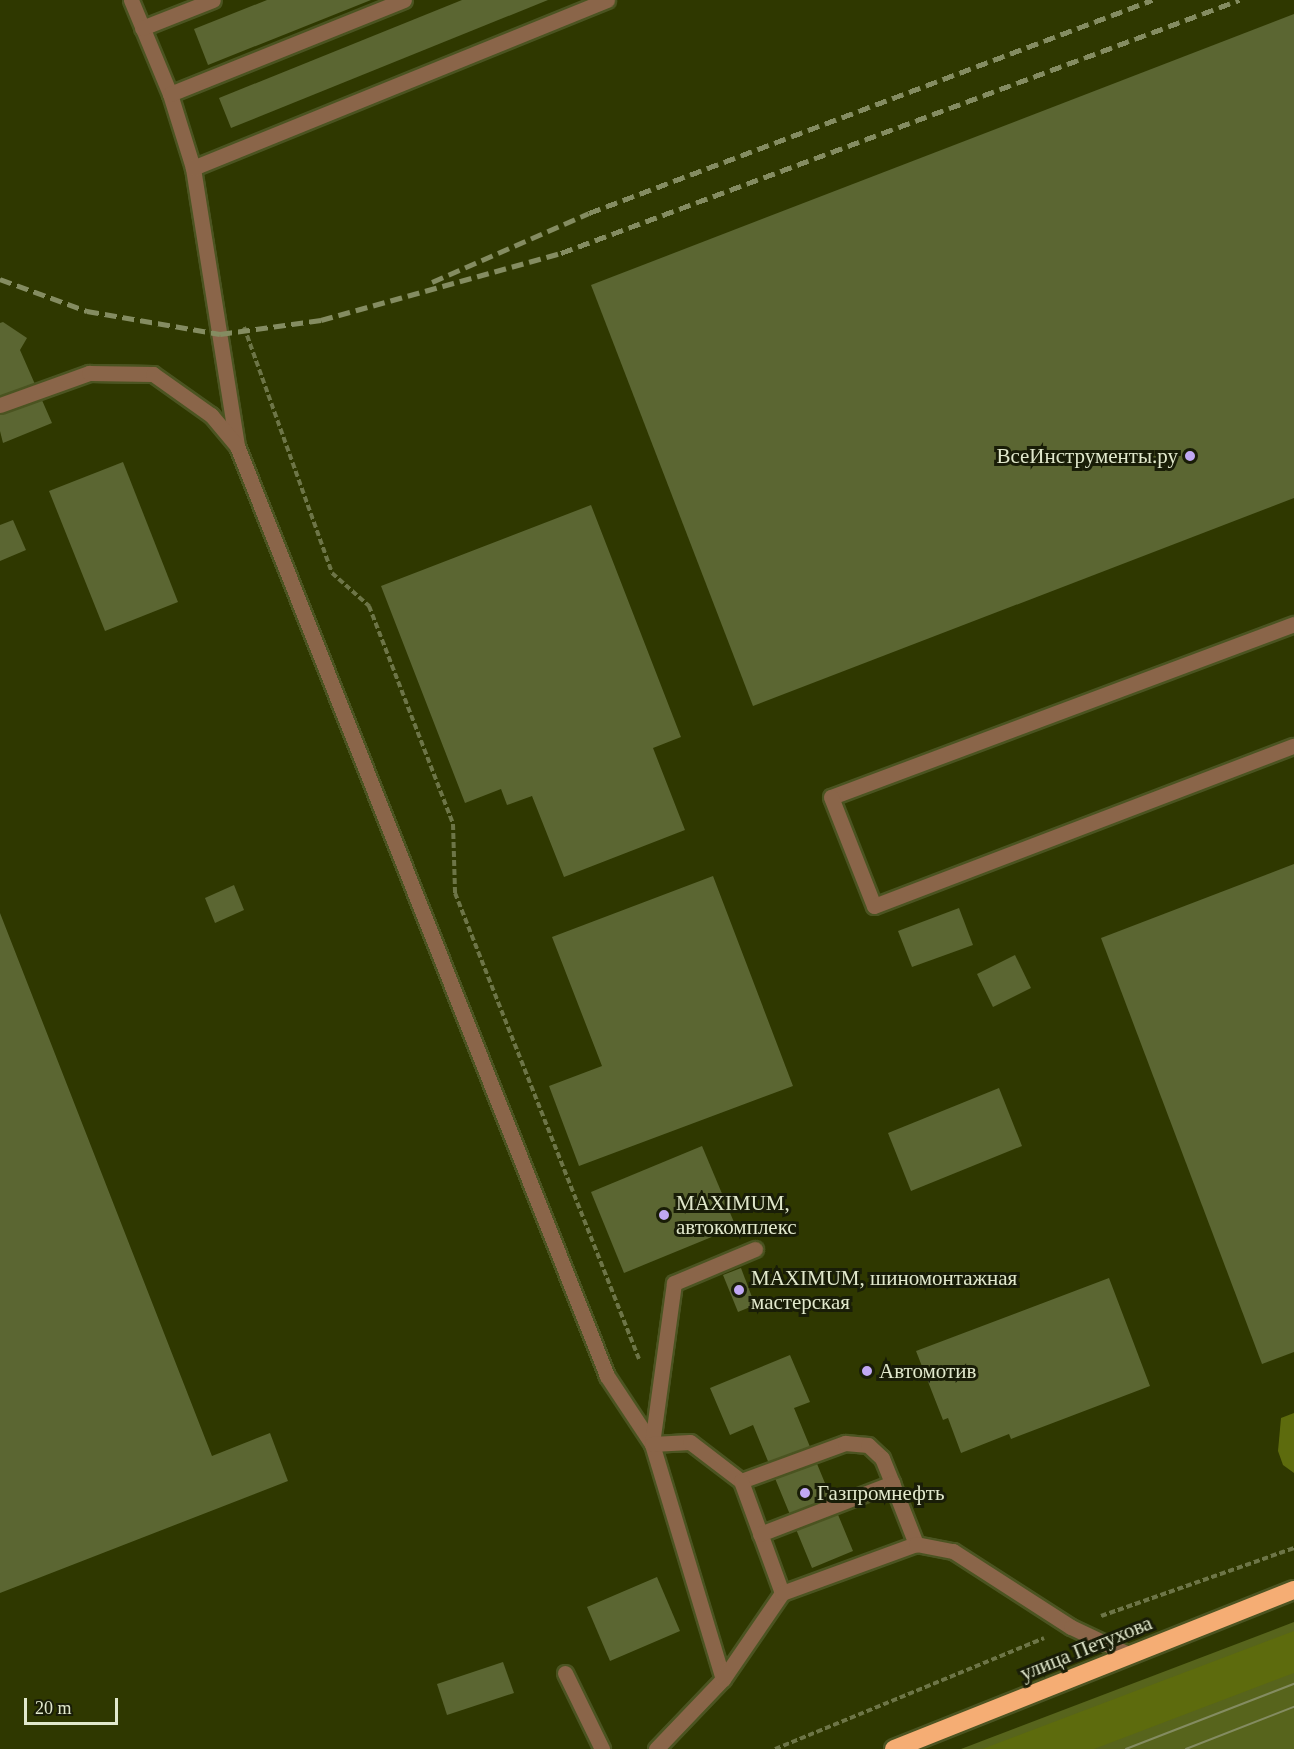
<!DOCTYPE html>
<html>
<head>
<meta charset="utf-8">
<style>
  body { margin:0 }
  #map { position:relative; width:1294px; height:1749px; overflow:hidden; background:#2f3800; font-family:"Times New Roman",serif }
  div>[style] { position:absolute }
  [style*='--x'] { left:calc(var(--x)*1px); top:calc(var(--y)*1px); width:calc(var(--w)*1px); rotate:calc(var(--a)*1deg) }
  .green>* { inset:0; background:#57641c }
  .forest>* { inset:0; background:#5d6b0d }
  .building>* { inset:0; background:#5b6632 }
  .path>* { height:4px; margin-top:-2px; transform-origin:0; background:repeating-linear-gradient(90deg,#6d7547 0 6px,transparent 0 9px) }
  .roads { filter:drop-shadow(2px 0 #4b5421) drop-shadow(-2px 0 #4b5421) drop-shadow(0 2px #4b5421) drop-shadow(0 -2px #4b5421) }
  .minor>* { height:15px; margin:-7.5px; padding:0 7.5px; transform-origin:7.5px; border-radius:7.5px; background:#8a6549 }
  .highway>* { height:18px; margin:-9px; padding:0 9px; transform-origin:9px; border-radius:9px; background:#f5ad74 }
  .tram>* { height:1.5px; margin:-0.75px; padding:0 0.75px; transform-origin:0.75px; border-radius:0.75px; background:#848c61 }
  .rail>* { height:4.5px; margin-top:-2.25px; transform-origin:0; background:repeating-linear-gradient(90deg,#848c61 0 12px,transparent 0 18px) }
  .dots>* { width:16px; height:16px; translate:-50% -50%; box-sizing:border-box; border:3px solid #191d07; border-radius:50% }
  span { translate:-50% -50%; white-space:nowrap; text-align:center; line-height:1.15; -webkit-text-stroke:6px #191d07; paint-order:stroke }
  .poi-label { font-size:21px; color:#e1e8cc }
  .right { translate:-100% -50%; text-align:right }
  .left { translate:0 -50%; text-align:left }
  .street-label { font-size:21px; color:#e1e8cc }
  .scale { position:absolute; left:24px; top:1698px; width:94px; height:27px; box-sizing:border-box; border:3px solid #e1e8cc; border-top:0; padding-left:8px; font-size:18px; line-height:21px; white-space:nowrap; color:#e1e8cc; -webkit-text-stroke:4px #191d07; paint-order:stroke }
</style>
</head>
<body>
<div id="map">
  <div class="green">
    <div style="clip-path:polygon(1294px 1622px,1294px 1749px,961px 1749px)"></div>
  </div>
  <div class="forest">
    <div style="clip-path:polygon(1294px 1413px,1294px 1473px,1283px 1465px,1278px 1451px,1281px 1418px)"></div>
    <div style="clip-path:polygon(1294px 1631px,1294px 1673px,1094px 1749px,982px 1749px)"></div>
  </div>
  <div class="building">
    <div style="clip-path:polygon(267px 0,371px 0,208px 65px,194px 29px)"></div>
    <div style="clip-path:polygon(462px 0,548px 0,231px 128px,219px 98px)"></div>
    <div style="clip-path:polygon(1294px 14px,1294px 498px,753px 706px,591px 285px)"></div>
    <div style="clip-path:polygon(3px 322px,27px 338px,20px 350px,52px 423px,3px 443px,0 431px,0 323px)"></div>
    <div style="clip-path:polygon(123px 462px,178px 602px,105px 631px,49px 491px)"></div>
    <div style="clip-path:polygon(591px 505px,681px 737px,653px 748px,685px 830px,564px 877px,532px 796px,507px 805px,501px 789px,465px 803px,381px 586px)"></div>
    <div style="clip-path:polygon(13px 520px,26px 550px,0 561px,0 525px)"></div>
    <div style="clip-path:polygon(1294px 864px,1294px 1352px,1262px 1364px,1101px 938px)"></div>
    <div style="clip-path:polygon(713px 876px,793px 1086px,579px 1166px,549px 1086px,602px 1066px,552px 937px)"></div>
    <div style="clip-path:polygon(234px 885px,244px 910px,215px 923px,205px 898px)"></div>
    <div style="clip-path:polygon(959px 908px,973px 945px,912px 967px,898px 931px)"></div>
    <div style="clip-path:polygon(0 913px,212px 1456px,270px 1433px,288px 1481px,0 1593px)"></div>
    <div style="clip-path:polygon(1015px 955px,1031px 988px,993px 1007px,977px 974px)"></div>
    <div style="clip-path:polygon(999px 1088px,1022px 1146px,911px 1191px,888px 1133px)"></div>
    <div style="clip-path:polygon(702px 1146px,736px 1227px,624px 1273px,591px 1192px)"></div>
    <div style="clip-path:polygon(741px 1268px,755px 1305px,738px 1312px,723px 1275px)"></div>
    <div style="clip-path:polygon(1109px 1278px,1150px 1386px,1011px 1439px,1009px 1434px,961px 1453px,948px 1418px,943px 1420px,916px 1351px)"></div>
    <div style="clip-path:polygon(790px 1355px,810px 1402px,794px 1408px,853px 1551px,812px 1568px,753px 1425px,730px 1435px,710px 1388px)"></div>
    <div style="clip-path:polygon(657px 1577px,680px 1631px,610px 1661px,587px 1607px)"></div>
    <div style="clip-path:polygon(503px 1662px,514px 1693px,447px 1715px,437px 1684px)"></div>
  </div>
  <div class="path">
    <div style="--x:244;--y:327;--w:261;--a:70.3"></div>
    <div style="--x:332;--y:573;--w:50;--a:41.7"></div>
    <div style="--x:369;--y:606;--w:234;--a:68.9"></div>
    <div style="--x:453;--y:824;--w:69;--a:88.3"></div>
    <div style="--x:455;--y:893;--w:501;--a:68.45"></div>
    <div style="--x:1101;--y:1616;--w:205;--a:-19.4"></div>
    <div style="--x:775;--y:1749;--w:291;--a:-22.4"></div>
  </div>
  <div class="roads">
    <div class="minor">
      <div style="--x:131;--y:0;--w:102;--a:67.5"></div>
      <div style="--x:170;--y:94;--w:77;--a:72.7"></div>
      <div style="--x:193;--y:168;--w:281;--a:81"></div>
      <div style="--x:237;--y:446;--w:1001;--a:68.3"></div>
      <div style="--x:607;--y:1376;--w:82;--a:56.5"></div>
      <div style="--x:652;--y:1444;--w:245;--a:73.2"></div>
      <div style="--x:142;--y:28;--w:76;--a:-21.5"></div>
      <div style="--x:170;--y:94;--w:252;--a:-21.9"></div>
      <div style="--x:193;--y:168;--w:447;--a:-22.1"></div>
      <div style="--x:0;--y:405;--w:95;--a:-19.8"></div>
      <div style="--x:89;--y:373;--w:64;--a:0.9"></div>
      <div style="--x:153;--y:374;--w:71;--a:35.3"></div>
      <div style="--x:211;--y:415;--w:40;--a:50"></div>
      <div style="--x:1294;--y:624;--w:494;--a:159.5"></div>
      <div style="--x:831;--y:797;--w:117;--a:68.5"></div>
      <div style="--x:874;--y:906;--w:449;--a:-20.9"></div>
      <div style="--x:755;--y:1249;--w:88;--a:157.2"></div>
      <div style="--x:674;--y:1283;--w:162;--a:97.8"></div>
      <div style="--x:652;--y:1444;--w:38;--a:-3"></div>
      <div style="--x:690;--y:1442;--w:64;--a:37.4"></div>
      <div style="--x:741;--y:1481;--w:111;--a:-20.1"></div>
      <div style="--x:845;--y:1443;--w:23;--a:5"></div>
      <div style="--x:868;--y:1445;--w:19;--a:43"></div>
      <div style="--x:882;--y:1458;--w:27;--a:68"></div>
      <div style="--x:741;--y:1481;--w:119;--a:69.9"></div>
      <div style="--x:760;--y:1534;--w:142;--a:-21.1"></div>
      <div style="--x:892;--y:1483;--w:66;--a:68.5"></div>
      <div style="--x:565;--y:1673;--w:85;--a:64"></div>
      <div style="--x:656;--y:1749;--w:97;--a:-46.3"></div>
      <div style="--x:723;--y:1679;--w:104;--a:-55.5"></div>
      <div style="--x:782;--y:1593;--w:143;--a:-20.1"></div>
      <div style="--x:916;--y:1544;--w:38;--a:11"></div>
      <div style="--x:953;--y:1551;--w:140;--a:32.8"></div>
      <div style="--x:1071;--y:1627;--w:65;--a:25.4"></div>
    </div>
    <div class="highway">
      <div style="--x:894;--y:1749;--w:430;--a:-21.7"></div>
    </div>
  </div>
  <div class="tram">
    <div style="--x:1126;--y:1749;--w:180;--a:-21.2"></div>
    <div style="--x:1186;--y:1749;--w:116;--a:-21.3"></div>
  </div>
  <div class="rail">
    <div style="--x:0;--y:279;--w:93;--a:20.2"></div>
    <div style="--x:87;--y:311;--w:135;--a:9.8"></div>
    <div style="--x:220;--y:334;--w:102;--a:-7.9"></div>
    <div style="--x:321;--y:320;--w:249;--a:-15.6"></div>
    <div style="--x:561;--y:253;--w:724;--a:-20.46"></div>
    <div style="--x:432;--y:282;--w:171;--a:-23.7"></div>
    <div style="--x:589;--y:213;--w:602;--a:-20.72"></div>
  </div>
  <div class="dots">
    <div style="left:1190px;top:456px;background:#c1a8f3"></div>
    <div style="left:664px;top:1215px;background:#c1a8f3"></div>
    <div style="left:739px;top:1290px;background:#c1a8f3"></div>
    <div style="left:867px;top:1371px;background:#c1a8f3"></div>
    <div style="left:805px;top:1493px;background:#c1a8f3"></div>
  </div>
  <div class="poi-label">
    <span class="right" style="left:1178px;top:456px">ВсеИнструменты.ру</span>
    <span class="left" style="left:676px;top:1215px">MAXIMUM,<br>автокомплекс</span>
    <span class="left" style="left:751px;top:1290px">MAXIMUM, шиномонтажная<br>мастерская</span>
    <span class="left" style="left:879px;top:1371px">Автомотив</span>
    <span class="left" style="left:817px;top:1493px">Газпромнефть</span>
  </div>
  <div class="street-label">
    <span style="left:1086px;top:1648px;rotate:-22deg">улица Петухова</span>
  </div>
  <div class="scale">20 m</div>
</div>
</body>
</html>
